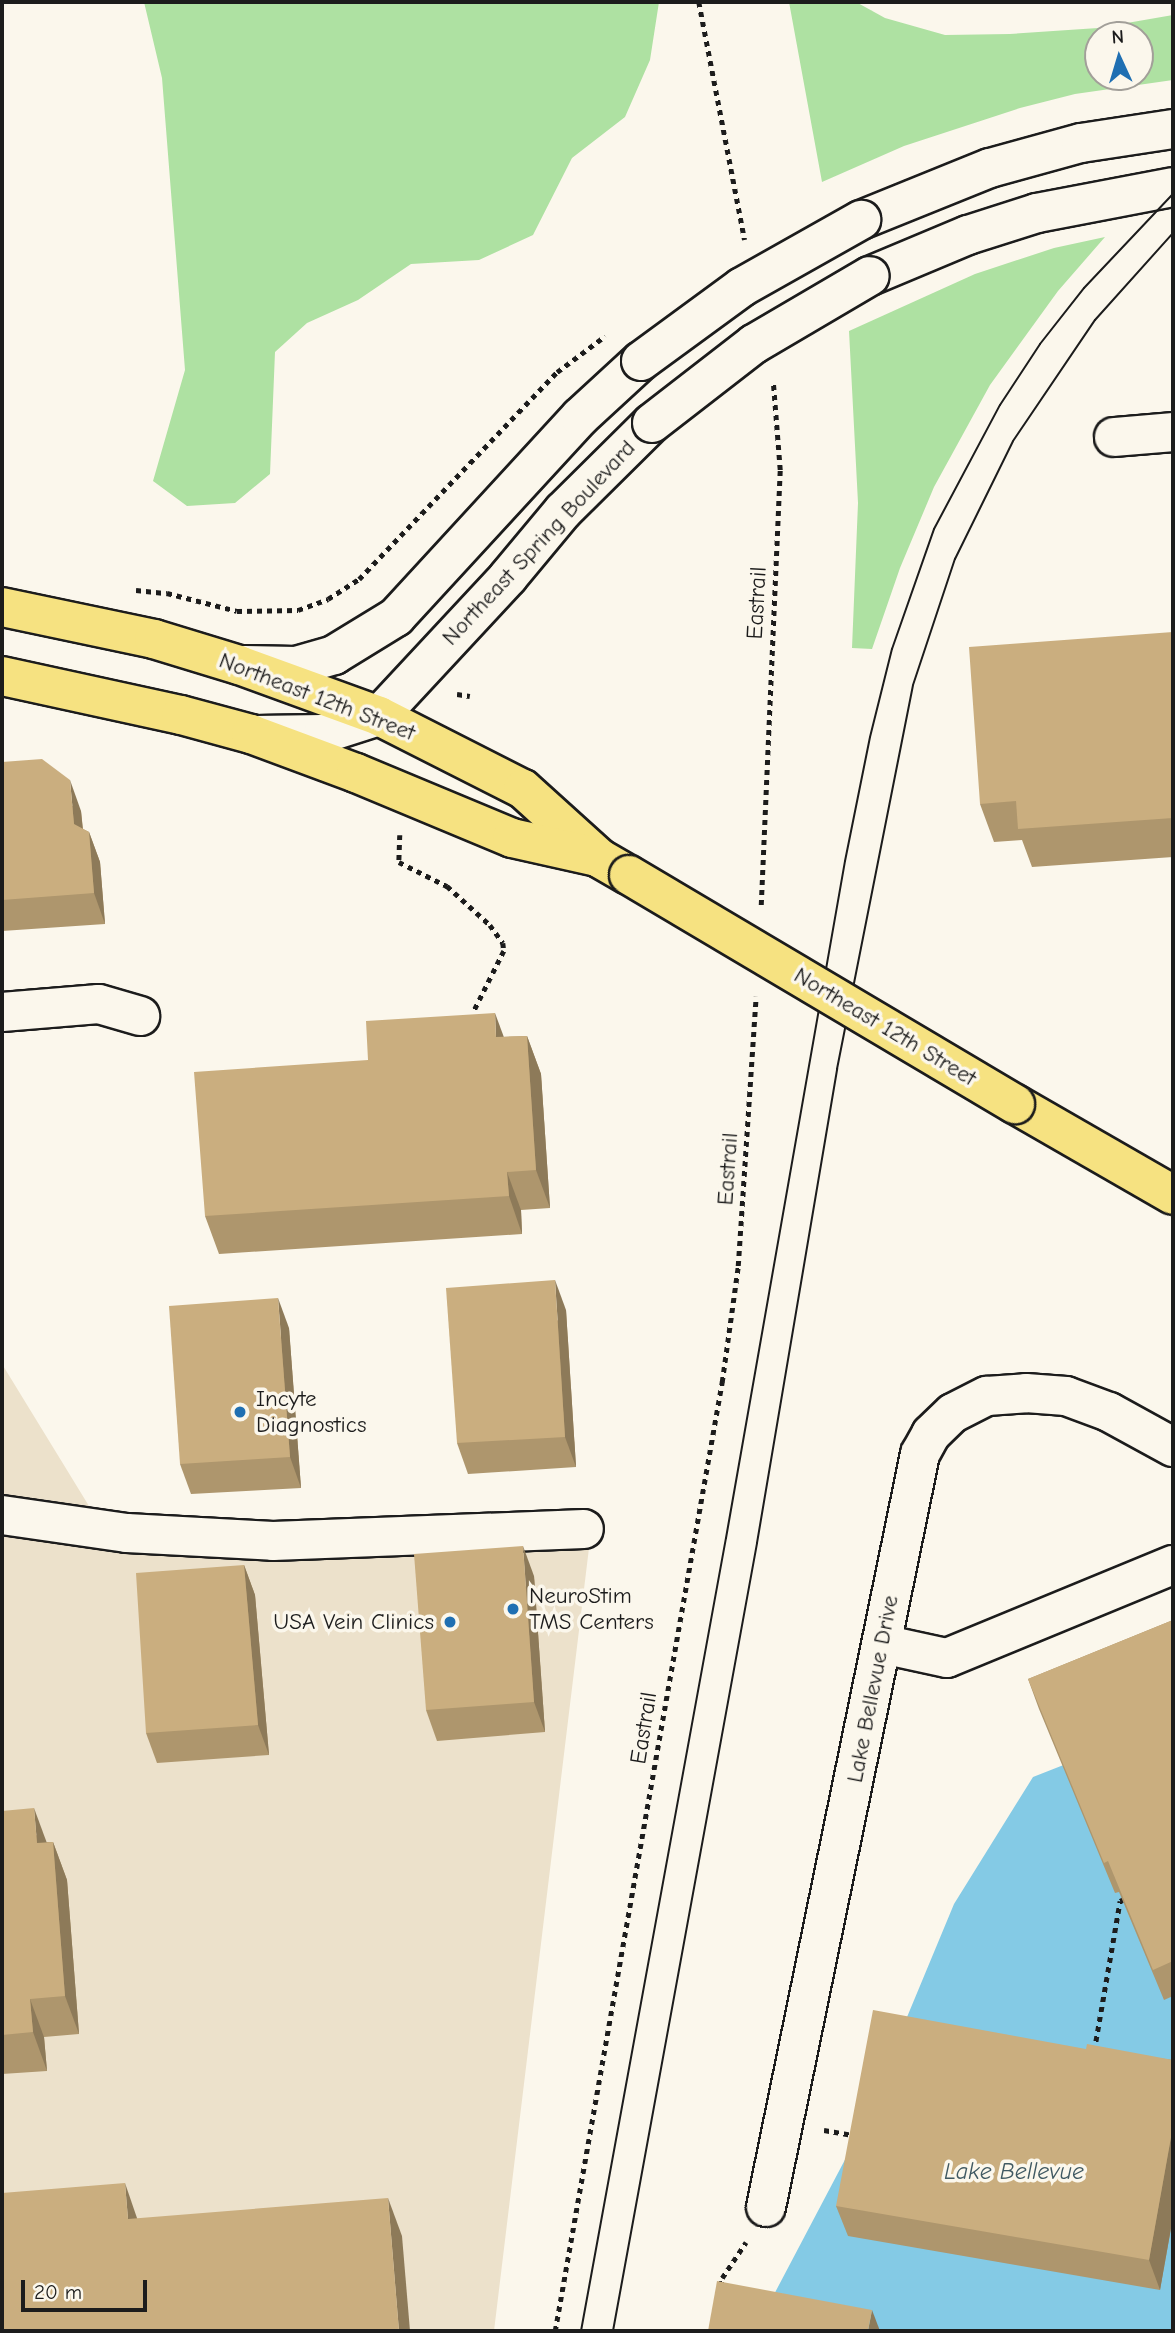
<!DOCTYPE html>
<html>
<head>
<meta charset="utf-8">
<style>
  body { margin:0 }
  #map { position:relative; width:1175px; height:2333px; overflow:hidden; background:#fbf7ec; font-family:"Comic Neue",sans-serif }
  div>[style] { position:absolute }
  [style*='--x'] { left:calc(var(--x)*1px); top:calc(var(--y)*1px); width:calc(var(--w)*1px); rotate:calc(var(--a)*1deg) }
  .built>* { inset:0; background:#ece1cb }
  .green>* { inset:0; background:#aee1a2 }
  .water>* { inset:0; background:#84cae5 }
  .path>* { height:4.5px; margin-top:-2.25px; transform-origin:0; background:repeating-linear-gradient(90deg,#1c1c1c 0 5px,transparent 0 10px) }
  .roads { filter:drop-shadow(2px 0 #1c1c1c) drop-shadow(-2px 0 #1c1c1c) drop-shadow(0 2px #1c1c1c) drop-shadow(0 -2px #1c1c1c) }
  .minor>* { height:38px; margin:-19px; padding:0 19px; transform-origin:19px; border-radius:19px; background:#fbf7ec }
  .major>* { height:38px; margin:-19px; padding:0 19px; transform-origin:19px; border-radius:19px; background:#f6e281 }
  .tram>* { height:2px; margin:-1px; padding:0 1px; transform-origin:1px; border-radius:1px; background:#1c1c1c }
  .bridges { filter:drop-shadow(2px 0 #1c1c1c) drop-shadow(-2px 0 #1c1c1c) drop-shadow(0 2px #1c1c1c) drop-shadow(0 -2px #1c1c1c) }
  .minor-bridge>* { height:38px; margin:-19px; padding:0 19px; transform-origin:19px; border-radius:19px; background:#fbf7ec }
  .major-bridge>* { height:38px; margin:-19px; padding:0 19px; transform-origin:19px; border-radius:19px; background:#f6e281 }
  .wall>* { inset:0; background:#ae966d }
  .shaded-wall>* { inset:0; background:#8d7a59 }
  .building>* { inset:0; background:#caae7f }
  .dots>* { width:19px; height:19px; translate:-50% -50%; box-sizing:border-box; border:4px solid #fbf7ec; border-radius:50% }
  span { translate:-50% -50%; white-space:nowrap; text-align:center; line-height:1.15; -webkit-text-stroke:7px #fbf7ec; paint-order:stroke }
  .street-label { font-size:23px; color:#1c1c1c }
  .poi-label { font-size:23px; color:#1c1c1c }
  .left { translate:0 -50%; text-align:left }
  .right { translate:-100% -50%; text-align:right }
  .water-label { font-size:24px; color:#405962; font-style:italic }
  .frame { position:absolute; inset:0; border:4px solid #1c1c1c; pointer-events:none }
  .north { position:absolute; left:1084px; top:21px; width:70px; height:70px; box-sizing:border-box; background:#fbf7ec; border:2px solid #a29f99; border-radius:50%; rotate:356deg; font-size:19px; font-weight:700; line-height:28px; text-align:center; color:#1c1c1c }
  .north::after { content:''; display:block; margin:auto; width:24px; height:32px; background:#1f6fb2; clip-path:polygon(50% 0,100% 100%,50% 72%,0 100%) }
  .scale { position:absolute; left:21px; top:2280px; width:126px; height:32px; box-sizing:border-box; border:4px solid #1c1c1c; border-top:0; padding-left:9px; font-size:21px; line-height:24px; white-space:nowrap; color:#1c1c1c; -webkit-text-stroke:5px #fbf7ec; paint-order:stroke }
</style>
</head>
<body>
<div id="map">
  <div class="built">
    <div style="clip-path:polygon(2px 1364px,100px 1524px,593px 1515px,494px 2331px,2px 2331px)"></div>
  </div>
  <div class="green">
    <div style="clip-path:polygon(144px 2px,659px 2px,650px 60px,625px 117px,572px 158px,533px 235px,479px 260px,411px 264px,358px 300px,307px 323px,275px 352px,270px 474px,235px 503px,187px 506px,153px 481px,185px 370px,162px 78px)"></div>
    <div style="clip-path:polygon(evenodd,789px 2px,856px 2px,885px 18px,945px 35px,1010px 34px,1098px 28px,1173px 15px,1173px 80px,1075px 94px,1020px 108px,904px 146px,822px 182px,789px 2px,1098px 35px,1140px 35px,1140px 77px,1098px 77px,1098px 35px)"></div>
    <div style="clip-path:polygon(1105px 237px,1058px 291px,990px 385px,934px 487px,900px 568px,872px 649px,852px 648px,858px 503px,849px 331px,975px 274px,1054px 248px)"></div>
  </div>
  <div class="water">
    <div style="clip-path:polygon(1173px 1722px,1173px 2331px,764px 2331px,770px 2302px,858px 2135px,954px 1904px,1033px 1777px)"></div>
  </div>
  <div class="path">
    <div style="--x:699;--y:2;--w:242;--a:79.1"></div>
    <div style="--x:136;--y:590;--w:31;--a:6"></div>
    <div style="--x:167;--y:593;--w:72;--a:14.4"></div>
    <div style="--x:237;--y:611;--w:61;--a:-0.9"></div>
    <div style="--x:298;--y:610;--w:32;--a:-20"></div>
    <div style="--x:328;--y:599;--w:37;--a:-33"></div>
    <div style="--x:359;--y:579;--w:286;--a:-46.3"></div>
    <div style="--x:557;--y:372;--w:60;--a:-36.9"></div>
    <div style="--x:457;--y:694;--w:13;--a:9"></div>
    <div style="--x:400;--y:835;--w:27;--a:92"></div>
    <div style="--x:399;--y:862;--w:54;--a:26.6"></div>
    <div style="--x:447;--y:886;--w:58;--a:42.2"></div>
    <div style="--x:490;--y:925;--w:22;--a:54"></div>
    <div style="--x:503;--y:943;--w:8;--a:83"></div>
    <div style="--x:504;--y:951;--w:67;--a:116.6"></div>
    <div style="--x:761;--y:905;--w:435;--a:-87.5"></div>
    <div style="--x:780;--y:470;--w:88;--a:-94.5"></div>
    <div style="--x:1094;--y:2051;--w:152;--a:-80.2"></div>
    <div style="--x:1120;--y:1901;--w:7;--a:-27"></div>
    <div style="--x:824;--y:2130;--w:29;--a:10"></div>
    <div style="--x:720;--y:2286;--w:8;--a:-76"></div>
    <div style="--x:722;--y:2278;--w:43;--a:-56.3"></div>
    <div style="--x:555;--y:2331;--w:964;--a:-80.02"></div>
    <div style="--x:722;--y:1382;--w:117;--a:-82.1"></div>
    <div style="--x:738;--y:1266;--w:270;--a:-86.2"></div>
  </div>
  <div class="roads">
    <div class="minor">
      <div style="--x:861;--y:220;--w:139;--a:-22"></div>
      <div style="--x:990;--y:168;--w:94;--a:-15.4"></div>
      <div style="--x:1081;--y:143;--w:93;--a:-8.7"></div>
      <div style="--x:870;--y:276;--w:106;--a:-22.7"></div>
      <div style="--x:968;--y:235;--w:72;--a:-17.7"></div>
      <div style="--x:1037;--y:213;--w:138;--a:-10.8"></div>
      <div style="--x:1114;--y:437;--w:59;--a:-4.8"></div>
      <div style="--x:245;--y:665;--w:51;--a:1.1"></div>
      <div style="--x:296;--y:666;--w:40;--a:-16"></div>
      <div style="--x:334;--y:655;--w:73;--a:-31.5"></div>
      <div style="--x:396;--y:617;--w:272;--a:-47.4"></div>
      <div style="--x:580;--y:417;--w:83;--a:-42.6"></div>
      <div style="--x:256;--y:735;--w:67;--a:-0.9"></div>
      <div style="--x:323;--y:734;--w:59;--a:-17.8"></div>
      <div style="--x:379;--y:716;--w:190;--a:-47.1"></div>
      <div style="--x:508;--y:577;--w:86;--a:-50.2"></div>
      <div style="--x:563;--y:511;--w:125;--a:-44.7"></div>
      <div style="--x:2;--y:1012;--w:97;--a:-4.7"></div>
      <div style="--x:99;--y:1004;--w:43;--a:16.3"></div>
      <div style="--x:2;--y:1515;--w:126;--a:8.2"></div>
      <div style="--x:127;--y:1533;--w:146;--a:3.1"></div>
      <div style="--x:273;--y:1541;--w:311;--a:-2.2"></div>
      <div style="--x:882;--y:1644;--w:66;--a:12.2"></div>
      <div style="--x:947;--y:1658;--w:244;--a:-22.4"></div>
      <div style="--x:766;--y:2207;--w:769;--a:-78.44"></div>
      <div style="--x:920;--y:1454;--w:23;--a:-61"></div>
      <div style="--x:931;--y:1434;--w:30;--a:-44"></div>
      <div style="--x:953;--y:1413;--w:38;--a:-27"></div>
      <div style="--x:987;--y:1396;--w:39;--a:-4"></div>
      <div style="--x:1026;--y:1393;--w:40;--a:4.3"></div>
      <div style="--x:1066;--y:1396;--w:46;--a:20.4"></div>
      <div style="--x:1109;--y:1412;--w:73;--a:28.7"></div>
    </div>
    <div class="major">
      <div style="--x:2;--y:607;--w:155;--a:11.9"></div>
      <div style="--x:154;--y:639;--w:89;--a:17"></div>
      <div style="--x:239;--y:665;--w:149;--a:20"></div>
      <div style="--x:379;--y:716;--w:161;--a:26.9"></div>
      <div style="--x:523;--y:789;--w:103;--a:42.2"></div>
      <div style="--x:599;--y:858;--w:34;--a:30"></div>
      <div style="--x:2;--y:676;--w:183;--a:12.3"></div>
      <div style="--x:181;--y:715;--w:73;--a:15.2"></div>
      <div style="--x:251;--y:734;--w:112;--a:20.4"></div>
      <div style="--x:356;--y:773;--w:169;--a:22.6"></div>
      <div style="--x:512;--y:838;--w:87;--a:12.6"></div>
      <div style="--x:1015;--y:1104;--w:182;--a:29.9"></div>
    </div>
  </div>
  <div class="tram">
    <div style="--x:581;--y:2331;--w:806;--a:-79.64"></div>
    <div style="--x:726;--y:1538;--w:687;--a:-80.03"></div>
    <div style="--x:845;--y:861;--w:126;--a:-78.6"></div>
    <div style="--x:870;--y:737;--w:91;--a:-76"></div>
    <div style="--x:892;--y:649;--w:127;--a:-70.7"></div>
    <div style="--x:934;--y:529;--w:140;--a:-62"></div>
    <div style="--x:1000;--y:405;--w:73;--a:-56.7"></div>
    <div style="--x:1040;--y:344;--w:71;--a:-51.8"></div>
    <div style="--x:1084;--y:288;--w:129;--a:-46.6"></div>
    <div style="--x:613;--y:2331;--w:801;--a:-79.64"></div>
    <div style="--x:757;--y:1543;--w:481;--a:-80.4"></div>
    <div style="--x:837;--y:1069;--w:391;--a:-78.8"></div>
    <div style="--x:913;--y:685;--w:133;--a:-71.6"></div>
    <div style="--x:955;--y:559;--w:131;--a:-63.8"></div>
    <div style="--x:1013;--y:441;--w:146;--a:-55.9"></div>
    <div style="--x:1095;--y:320;--w:117;--a:-48.1"></div>
  </div>
  <div class="bridges">
    <div class="minor-bridge">
      <div style="--x:641;--y:361;--w:125;--a:-36.2"></div>
      <div style="--x:742;--y:287;--w:137;--a:-29.4"></div>
      <div style="--x:652;--y:423;--w:129;--a:-37.8"></div>
      <div style="--x:754;--y:344;--w:134;--a:-30.4"></div>
    </div>
    <div class="major-bridge">
      <div style="--x:629;--y:875;--w:449;--a:30.7"></div>
    </div>
  </div>
  <div class="wall">
    <div style="clip-path:polygon(1173px 632px,1173px 857px,1032px 867px,1022px 840px,994px 842px,980px 804px)"></div>
    <div style="clip-path:polygon(2px 762px,81px 811px,83px 829px,89px 832px,100px 862px,105px 924px,2px 931px)"></div>
    <div style="clip-path:polygon(527px 1036px,541px 1074px,550px 1208px,521px 1210px,522px 1234px,219px 1254px,205px 1216px,368px 1060px,504px 1037px)"></div>
    <div style="clip-path:polygon(566px 1310px,576px 1467px,468px 1474px,457px 1443px)"></div>
    <div style="clip-path:polygon(289px 1328px,301px 1488px,191px 1494px,180px 1464px)"></div>
    <div style="clip-path:polygon(244px 1565px,255px 1595px,269px 1755px,157px 1763px,146px 1733px)"></div>
    <div style="clip-path:polygon(534px 1576px,545px 1732px,437px 1741px,426px 1710px)"></div>
    <div style="clip-path:polygon(1173px 1620px,1173px 1996px,1164px 2000px,1119px 1892px,1115px 1893px,1039px 1709px,1028px 1679px)"></div>
    <div style="clip-path:polygon(2px 1811px,46px 1842px,53px 1842px,67px 1880px,79px 2034px,44px 2037px,47px 2071px,2px 2074px)"></div>
    <div style="clip-path:polygon(1086px 2049px,1173px 2060px,1173px 2217px,1160px 2290px,848px 2236px,836px 2206px)"></div>
  </div>
  <div class="shaded-wall">
    <div style="clip-path:polygon(70px 780px,81px 811px,85px 854px,74px 824px)"></div>
    <div style="clip-path:polygon(89px 832px,100px 862px,105px 924px,94px 893px)"></div>
    <div style="clip-path:polygon(495px 1013px,509px 1051px,496px 1037px)"></div>
    <div style="clip-path:polygon(527px 1036px,541px 1074px,550px 1208px,536px 1170px)"></div>
    <div style="clip-path:polygon(507px 1172px,521px 1210px,522px 1234px,509px 1196px)"></div>
    <div style="clip-path:polygon(555px 1280px,566px 1310px,576px 1467px,565px 1437px)"></div>
    <div style="clip-path:polygon(278px 1298px,289px 1328px,301px 1488px,290px 1457px)"></div>
    <div style="clip-path:polygon(523px 1546px,534px 1576px,545px 1732px,534px 1702px)"></div>
    <div style="clip-path:polygon(244px 1565px,255px 1595px,269px 1755px,258px 1725px)"></div>
    <div style="clip-path:polygon(34px 1808px,48px 1846px,37px 1843px)"></div>
    <div style="clip-path:polygon(53px 1842px,67px 1880px,79px 2034px,65px 1996px)"></div>
    <div style="clip-path:polygon(30px 1999px,44px 2037px,47px 2071px,33px 2032px)"></div>
    <div style="clip-path:polygon(1173px 2126px,1173px 2217px,1160px 2290px,1149px 2260px)"></div>
    <div style="clip-path:polygon(125px 2183px,138px 2221px,128px 2219px)"></div>
    <div style="clip-path:polygon(388px 2198px,402px 2236px,410px 2331px,399px 2331px)"></div>
    <div style="clip-path:polygon(872px 2310px,880px 2331px,868px 2331px)"></div>
  </div>
  <div class="building">
    <div style="clip-path:polygon(1173px 632px,1173px 818px,1018px 829px,1016px 801px,980px 804px,969px 647px)"></div>
    <div style="clip-path:polygon(42px 759px,70px 780px,74px 824px,89px 832px,94px 893px,2px 900px,2px 762px)"></div>
    <div style="clip-path:polygon(495px 1013px,496px 1037px,527px 1036px,536px 1170px,507px 1172px,509px 1196px,205px 1216px,194px 1072px,368px 1060px,366px 1021px)"></div>
    <div style="clip-path:polygon(555px 1280px,565px 1437px,457px 1443px,446px 1288px)"></div>
    <div style="clip-path:polygon(278px 1298px,290px 1457px,180px 1464px,169px 1306px)"></div>
    <div style="clip-path:polygon(523px 1546px,534px 1702px,426px 1710px,414px 1554px)"></div>
    <div style="clip-path:polygon(244px 1565px,258px 1725px,146px 1733px,136px 1573px)"></div>
    <div style="clip-path:polygon(1173px 1620px,1173px 1961px,1153px 1970px,1108px 1861px,1104px 1863px,1028px 1679px)"></div>
    <div style="clip-path:polygon(34px 1808px,37px 1843px,53px 1842px,65px 1996px,30px 1999px,33px 2032px,2px 2035px,2px 1811px)"></div>
    <div style="clip-path:polygon(873px 2010px,1086px 2049px,1087px 2044px,1173px 2060px,1173px 2126px,1149px 2260px,836px 2206px)"></div>
    <div style="clip-path:polygon(125px 2183px,128px 2219px,388px 2198px,399px 2331px,2px 2331px,2px 2193px)"></div>
    <div style="clip-path:polygon(717px 2281px,872px 2310px,868px 2331px,708px 2331px)"></div>
  </div>
  <div class="dots">
    <div style="left:240px;top:1412px;background:#1f6fb2"></div>
    <div style="left:513px;top:1609px;background:#1f6fb2"></div>
    <div style="left:450px;top:1622px;background:#1f6fb2"></div>
  </div>
  <div class="street-label">
    <span style="left:539px;top:543px;rotate:-47deg">Northeast Spring Boulevard</span>
    <span style="left:757px;top:603px;rotate:-87deg">Eastrail</span>
    <span style="left:317px;top:697px;rotate:21deg">Northeast 12th Street</span>
    <span style="left:885px;top:1027px;rotate:31deg">Northeast 12th Street</span>
    <span style="left:728px;top:1169px;rotate:-86deg">Eastrail</span>
    <span style="left:873px;top:1689px;rotate:-79deg">Lake Bellevue Drive</span>
    <span style="left:644px;top:1728px;rotate:-81deg">Eastrail</span>
  </div>
  <div class="poi-label">
    <span class="left" style="left:256px;top:1412px">Incyte<br>Diagnostics</span>
    <span class="left" style="left:529px;top:1609px">NeuroStim<br>TMS Centers</span>
    <span class="right" style="left:434px;top:1622px">USA Vein Clinics</span>
  </div>
  <div class="water-label">
    <span style="left:1014px;top:2172px">Lake Bellevue</span>
  </div>
  <div class="frame"></div>
  <div class="north">N</div>
  <div class="scale">20 m</div>
</div>
</body>
</html>
